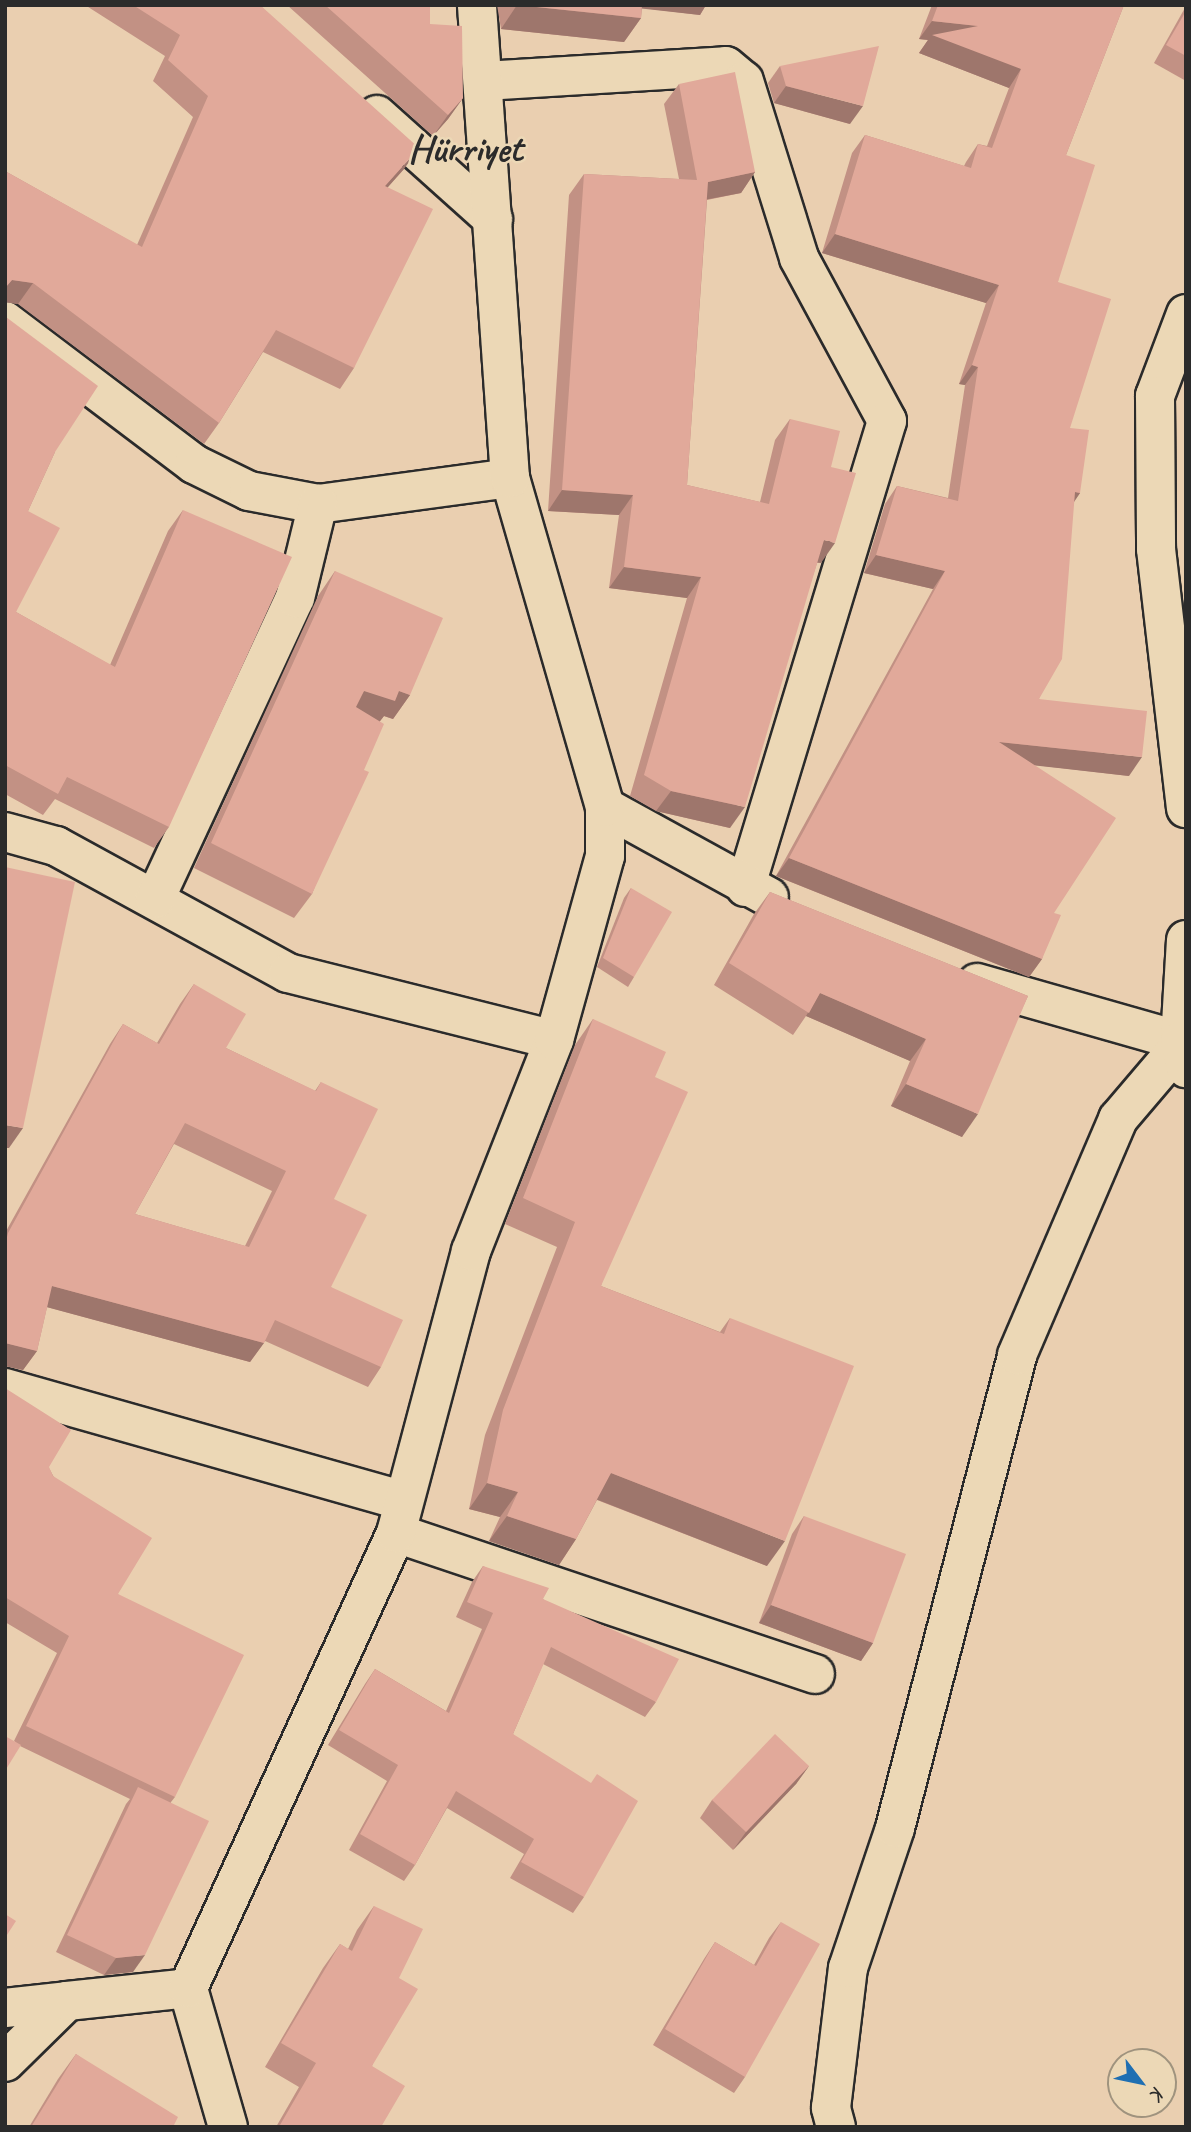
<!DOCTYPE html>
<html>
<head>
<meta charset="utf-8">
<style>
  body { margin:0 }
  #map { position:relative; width:1191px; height:2132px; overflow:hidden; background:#eacfb0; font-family:Caveat,sans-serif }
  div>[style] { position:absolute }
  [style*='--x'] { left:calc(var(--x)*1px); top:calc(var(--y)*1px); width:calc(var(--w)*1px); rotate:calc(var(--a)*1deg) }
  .roads { filter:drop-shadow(2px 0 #2b2b2b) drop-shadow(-2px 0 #2b2b2b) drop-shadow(0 2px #2b2b2b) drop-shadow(0 -2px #2b2b2b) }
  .street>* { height:38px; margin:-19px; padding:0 19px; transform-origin:19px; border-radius:19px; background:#ecd8b6 }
  .secondary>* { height:38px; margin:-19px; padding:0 19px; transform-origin:19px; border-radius:19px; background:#ecd8b6 }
  .wall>* { inset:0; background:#c29184 }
  .shaded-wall>* { inset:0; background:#9e766c }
  .building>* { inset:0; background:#e1a99a }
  span { translate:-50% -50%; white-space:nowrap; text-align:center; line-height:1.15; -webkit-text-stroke:5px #ecd8b6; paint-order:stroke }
  .district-label { font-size:40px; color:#2b2b2b; font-weight:700 }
  .frame { position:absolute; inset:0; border:7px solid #2b2b2b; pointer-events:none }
  .north { position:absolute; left:1107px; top:2048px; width:70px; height:70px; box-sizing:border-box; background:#ecd8b6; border:2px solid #9f937e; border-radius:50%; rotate:122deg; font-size:19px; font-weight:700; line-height:28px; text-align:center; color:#2b2b2b }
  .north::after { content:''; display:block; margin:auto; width:24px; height:32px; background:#1f6fb2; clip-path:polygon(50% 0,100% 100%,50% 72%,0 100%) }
</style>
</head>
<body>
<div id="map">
  <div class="roads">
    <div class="street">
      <div style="--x:484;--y:81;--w:242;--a:-3.5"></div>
      <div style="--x:726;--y:66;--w:23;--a:40"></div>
      <div style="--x:744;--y:81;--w:185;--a:72.7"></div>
      <div style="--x:799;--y:258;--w:185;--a:61.6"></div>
      <div style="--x:887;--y:421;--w:487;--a:106.9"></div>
      <div style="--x:377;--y:115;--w:156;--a:41.9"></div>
      <div style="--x:5;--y:321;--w:237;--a:37.1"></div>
      <div style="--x:194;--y:464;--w:61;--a:26.1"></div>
      <div style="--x:249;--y:491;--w:70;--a:10.7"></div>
      <div style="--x:318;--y:504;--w:194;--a:-7.7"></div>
      <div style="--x:605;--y:807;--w:187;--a:28.8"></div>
      <div style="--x:5;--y:832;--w:53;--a:15.4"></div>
      <div style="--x:56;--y:846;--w:264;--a:28.7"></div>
      <div style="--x:288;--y:973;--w:274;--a:14.1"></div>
      <div style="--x:155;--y:899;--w:332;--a:-65.1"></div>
      <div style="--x:295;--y:598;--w:97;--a:-76.3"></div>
      <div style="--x:977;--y:983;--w:211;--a:15.9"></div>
      <div style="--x:5;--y:1388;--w:412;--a:15.8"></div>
      <div style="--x:396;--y:1533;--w:442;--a:18.6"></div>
      <div style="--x:5;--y:2008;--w:62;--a:-6.4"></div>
      <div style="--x:5;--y:2062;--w:87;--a:-44.5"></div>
      <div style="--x:67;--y:2001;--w:122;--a:-6.1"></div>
      <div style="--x:228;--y:2127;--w:145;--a:-106.1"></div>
      <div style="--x:188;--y:1988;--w:500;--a:-65.43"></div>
      <div style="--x:396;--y:1533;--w:292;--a:-75.1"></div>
      <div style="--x:471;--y:1251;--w:227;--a:-68.5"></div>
      <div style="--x:554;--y:1040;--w:191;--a:-74.5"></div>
      <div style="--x:605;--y:856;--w:49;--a:-90"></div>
      <div style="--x:605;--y:807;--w:342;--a:-106.1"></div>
      <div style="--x:510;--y:478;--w:474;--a:-94"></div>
      <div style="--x:836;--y:2127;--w:20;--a:-105"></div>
      <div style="--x:831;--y:2108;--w:141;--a:-83.1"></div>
      <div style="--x:848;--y:1968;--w:148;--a:-71.4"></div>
      <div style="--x:895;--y:1828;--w:488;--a:-75.5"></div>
      <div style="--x:1017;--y:1355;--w:257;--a:-66.8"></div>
      <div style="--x:1118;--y:1119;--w:105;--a:-49.6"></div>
    </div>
    <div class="secondary">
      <div style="--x:1186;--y:314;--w:88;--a:110.7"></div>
      <div style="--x:1155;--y:396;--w:153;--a:89.6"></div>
      <div style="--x:1156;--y:549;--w:261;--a:83.4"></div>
      <div style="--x:1186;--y:940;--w:101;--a:93.4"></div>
      <div style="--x:1180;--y:1041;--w:28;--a:77"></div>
    </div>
  </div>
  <div class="wall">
    <div style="clip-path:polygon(85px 5px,260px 5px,404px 169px,388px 187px,354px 368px,340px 389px,263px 352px,219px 423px,204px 444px,18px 304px,5px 302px,5px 171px,137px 245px,193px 117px,153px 81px,165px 56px)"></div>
    <div style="clip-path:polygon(287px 5px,430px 5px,430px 24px,463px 98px,448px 119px,433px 136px)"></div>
    <div style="clip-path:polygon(497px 5px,706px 5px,700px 15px,642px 8px,641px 18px,624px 42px,501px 29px)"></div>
    <div style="clip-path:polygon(932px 5px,1124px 5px,1066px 155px,1058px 282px,1070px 428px,1080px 493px,1074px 501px,1039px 699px,1129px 776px,1035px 765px,1054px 913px,1042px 959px,1029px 977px,776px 876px,933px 589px,864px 573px,885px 504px,897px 486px,948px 498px,965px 385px,959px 384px,986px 303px,822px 253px,852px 153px,865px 135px,964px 166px,966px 162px,978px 144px,987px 146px,1009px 88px,919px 53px,928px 40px,919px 39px)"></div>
    <div style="clip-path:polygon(1186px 6px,1186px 81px,1154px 63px)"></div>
    <div style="clip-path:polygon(780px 66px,850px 124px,774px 103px,768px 83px)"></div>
    <div style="clip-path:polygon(679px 84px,755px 172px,741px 193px,707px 200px,687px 485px,760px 502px,775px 440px,790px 419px,831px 467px,821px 563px,817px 563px,730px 828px,656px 811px,630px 796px,687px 598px,609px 588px,619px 515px,548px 511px,569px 195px,584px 174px,679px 179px,664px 104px)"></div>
    <div style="clip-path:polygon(5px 314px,55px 452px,28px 511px,16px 612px,110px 665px,168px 531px,183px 510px,169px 827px,154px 848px,55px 799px,43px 815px,5px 794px)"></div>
    <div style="clip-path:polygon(335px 571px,410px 695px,393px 719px,384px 716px,380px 721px,312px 894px,294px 918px,194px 868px,318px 596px)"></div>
    <div style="clip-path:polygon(631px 888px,634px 977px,628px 987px,597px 967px,624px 898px)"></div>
    <div style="clip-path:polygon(770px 892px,1028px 996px,962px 1137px,891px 1106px,910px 1061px,806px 1016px,793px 1035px,714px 985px,754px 914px)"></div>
    <div style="clip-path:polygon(evenodd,194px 984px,226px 1048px,315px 1091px,321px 1082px,334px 1199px,331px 1287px,381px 1367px,368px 1387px,265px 1341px,250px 1362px,47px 1307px,37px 1351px,23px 1370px,5px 1366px,5px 1233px,110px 1044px,123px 1024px,157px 1043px,180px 1004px,194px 984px,174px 1144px,272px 1191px,245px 1246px,135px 1214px,174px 1144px)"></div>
    <div style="clip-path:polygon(593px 1019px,655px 1077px,601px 1286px,720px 1332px,730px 1318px,767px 1566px,597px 1500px,576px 1539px,559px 1565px,489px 1541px,500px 1517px,469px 1509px,485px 1435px,557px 1247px,505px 1224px,575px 1045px)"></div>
    <div style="clip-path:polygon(5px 1388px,118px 1594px,175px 1797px,171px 1802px,133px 1972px,104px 1975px,56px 1952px,126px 1804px,130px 1799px,20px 1746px,14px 1741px,57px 1653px,5px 1622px)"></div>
    <div style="clip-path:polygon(804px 1516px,873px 1643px,861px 1661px,759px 1623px,792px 1534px)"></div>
    <div style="clip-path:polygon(483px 1566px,543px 1599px,656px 1702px,645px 1717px,543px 1664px,513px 1734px,584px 1897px,573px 1913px,510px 1878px,524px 1854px,447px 1808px,415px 1865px,404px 1881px,349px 1850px,387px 1781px,328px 1745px,365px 1684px,375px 1669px,446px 1711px,482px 1629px,456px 1617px,472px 1582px)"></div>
    <div style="clip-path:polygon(809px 1766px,796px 1784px,733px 1850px,700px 1818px,712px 1800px)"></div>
    <div style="clip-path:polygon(374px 1906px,399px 1978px,372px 2066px,381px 2127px,276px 2127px,299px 2087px,265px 2067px,323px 1968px,340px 1944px,348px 1949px,357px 1930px)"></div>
    <div style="clip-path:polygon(781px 1922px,745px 2077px,734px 2093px,653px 2045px,704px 1959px,715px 1942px,754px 1965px,769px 1938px)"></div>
    <div style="clip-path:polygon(76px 2054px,173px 2127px,29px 2127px,58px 2079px)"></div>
  </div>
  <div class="shaded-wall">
    <div style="clip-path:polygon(517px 5px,641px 18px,624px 42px,501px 29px)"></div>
    <div style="clip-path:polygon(629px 5px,706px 5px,700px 15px,628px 7px)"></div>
    <div style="clip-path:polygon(932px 21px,978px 26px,1021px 69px,1009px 88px,919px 53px,928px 40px,919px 39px)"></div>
    <div style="clip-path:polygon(786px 86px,863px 106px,850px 124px,774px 103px)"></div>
    <div style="clip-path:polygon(463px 98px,448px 119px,433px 136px,448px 115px)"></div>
    <div style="clip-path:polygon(419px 148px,404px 169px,370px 207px,385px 186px)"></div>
    <div style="clip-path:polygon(755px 172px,741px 193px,693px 202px,708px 182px)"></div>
    <div style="clip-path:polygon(835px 234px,999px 285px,986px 303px,822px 253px)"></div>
    <div style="clip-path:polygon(12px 280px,33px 283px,18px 304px,5px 302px,5px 288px)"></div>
    <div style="clip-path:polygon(972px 365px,978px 367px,965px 385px,959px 384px)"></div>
    <div style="clip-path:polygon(562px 490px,633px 495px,619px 515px,548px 511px)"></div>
    <div style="clip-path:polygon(1075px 492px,1080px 493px,1068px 511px)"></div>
    <div style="clip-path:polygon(824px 540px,835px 543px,821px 563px,809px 561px)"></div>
    <div style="clip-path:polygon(876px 555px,945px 571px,933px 589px,864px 573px)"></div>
    <div style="clip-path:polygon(624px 567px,701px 577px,687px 598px,609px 588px)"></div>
    <div style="clip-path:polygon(364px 691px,399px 691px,410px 695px,393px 719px,384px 716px,377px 725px,346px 716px)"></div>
    <div style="clip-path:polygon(999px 742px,1142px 757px,1129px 776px,986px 760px)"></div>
    <div style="clip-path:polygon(671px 791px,745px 807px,730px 828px,656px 811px)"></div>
    <div style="clip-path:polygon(789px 858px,1042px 959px,1029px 977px,776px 876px)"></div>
    <div style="clip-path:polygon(820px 993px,926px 1039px,910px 1061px,806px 1016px)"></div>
    <div style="clip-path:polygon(906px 1084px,978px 1114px,962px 1137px,891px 1106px)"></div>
    <div style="clip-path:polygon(5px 1125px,23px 1128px,9px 1148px,5px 1148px)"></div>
    <div style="clip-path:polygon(52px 1286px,264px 1343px,250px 1362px,39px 1305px)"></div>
    <div style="clip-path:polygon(5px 1343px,37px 1351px,23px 1370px,5px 1366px)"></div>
    <div style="clip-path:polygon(611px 1473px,785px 1541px,767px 1566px,593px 1498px)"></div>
    <div style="clip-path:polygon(487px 1483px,518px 1492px,500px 1517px,469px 1509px)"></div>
    <div style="clip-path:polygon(507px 1516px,576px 1539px,559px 1565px,489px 1541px)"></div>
    <div style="clip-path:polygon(771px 1605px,873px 1643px,861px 1661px,759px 1623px)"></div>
    <div style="clip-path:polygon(809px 1766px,796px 1784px,733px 1850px,746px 1832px)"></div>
    <div style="clip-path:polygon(145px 1955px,133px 1972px,104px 1975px,116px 1958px)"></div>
  </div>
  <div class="building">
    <div style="clip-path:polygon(133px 5px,260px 5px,419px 148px,385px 186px,433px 209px,354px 368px,276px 330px,219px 423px,33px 283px,12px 280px,5px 288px,5px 171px,142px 247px,208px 96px,168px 60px,180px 35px)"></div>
    <div style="clip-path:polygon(325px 5px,430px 5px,430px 24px,462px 26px,463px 98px,448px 115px)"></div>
    <div style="clip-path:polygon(518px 5px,642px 5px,641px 18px)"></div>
    <div style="clip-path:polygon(938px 5px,1124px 5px,1066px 155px,1095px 165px,1058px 282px,1111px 299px,1070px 428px,1089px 430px,1080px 493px,1075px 492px,1062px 659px,1039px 699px,1147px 711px,1142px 757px,999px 742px,1116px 818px,1054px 913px,1061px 915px,1042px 959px,789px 858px,945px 571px,876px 555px,897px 486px,958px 501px,978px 367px,972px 365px,999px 285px,835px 234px,865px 135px,971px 168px,978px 144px,992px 148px,1021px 69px,932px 35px,978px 26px,932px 21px)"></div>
    <div style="clip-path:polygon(1186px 11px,1186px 56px,1166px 45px)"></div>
    <div style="clip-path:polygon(879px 46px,863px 106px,786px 86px,780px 66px)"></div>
    <div style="clip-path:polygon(735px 72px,755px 172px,708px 182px,687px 485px,769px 504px,790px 419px,840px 431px,831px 467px,856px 473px,835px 543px,824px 540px,745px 807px,671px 791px,644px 775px,701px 577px,624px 567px,633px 495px,562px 490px,584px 174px,697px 180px,679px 84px)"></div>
    <div style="clip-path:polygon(5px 314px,6px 317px,98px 386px,55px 452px,28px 511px,60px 528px,16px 612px,115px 667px,183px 510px,292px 557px,169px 827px,67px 777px,58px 794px,5px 765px)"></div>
    <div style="clip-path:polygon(335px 571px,443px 618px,410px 695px,399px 691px,395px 701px,364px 691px,356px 707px,384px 724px,364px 770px,369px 772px,312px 894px,211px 843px)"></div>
    <div style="clip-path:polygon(5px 867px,75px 882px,23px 1128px,5px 1125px)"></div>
    <div style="clip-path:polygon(631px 888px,672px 912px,634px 977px,603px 958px)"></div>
    <div style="clip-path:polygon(770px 892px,1028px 996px,978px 1114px,906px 1084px,926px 1039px,820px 993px,809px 1013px,729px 963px)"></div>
    <div style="clip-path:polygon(evenodd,194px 984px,246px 1014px,226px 1048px,316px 1091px,321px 1082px,378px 1109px,334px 1199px,367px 1215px,331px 1287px,403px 1320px,381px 1367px,275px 1320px,264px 1343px,52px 1286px,37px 1351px,5px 1343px,5px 1245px,8px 1233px,123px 1024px,159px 1044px,194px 984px,185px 1123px,286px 1171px,249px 1247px,135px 1214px,185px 1123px)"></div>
    <div style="clip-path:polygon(593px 1019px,666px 1052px,655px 1077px,688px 1092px,601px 1286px,724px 1334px,730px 1318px,854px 1366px,785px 1541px,611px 1473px,576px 1539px,507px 1516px,518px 1492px,487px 1483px,503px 1410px,575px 1222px,523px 1198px)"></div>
    <div style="clip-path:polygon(5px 1388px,71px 1430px,49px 1467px,53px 1476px,152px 1538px,118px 1594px,244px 1655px,175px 1797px,26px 1726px,69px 1636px,5px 1597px)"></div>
    <div style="clip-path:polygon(804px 1516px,906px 1554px,873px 1643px,771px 1605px)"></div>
    <div style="clip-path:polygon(483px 1566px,549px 1588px,543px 1599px,679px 1659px,656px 1702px,551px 1647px,513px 1734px,591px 1783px,597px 1774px,638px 1801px,584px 1897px,521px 1862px,534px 1839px,456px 1791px,415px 1865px,360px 1834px,398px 1765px,339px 1730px,375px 1669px,449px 1713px,493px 1613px,467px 1602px)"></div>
    <div style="clip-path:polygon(775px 1734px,809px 1766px,746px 1832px,712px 1800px)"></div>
    <div style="clip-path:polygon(5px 1736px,21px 1745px,5px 1771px)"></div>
    <div style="clip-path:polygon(138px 1787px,209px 1821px,145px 1955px,116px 1958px,67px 1935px)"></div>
    <div style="clip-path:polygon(374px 1906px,423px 1929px,399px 1978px,418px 1989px,372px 2066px,405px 2086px,381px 2127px,283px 2127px,280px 2125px,316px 2063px,281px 2043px,340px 1944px,352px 1951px)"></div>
    <div style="clip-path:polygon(5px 1914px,16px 1921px,5px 1938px)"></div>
    <div style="clip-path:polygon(781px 1922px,820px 1944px,745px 2077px,665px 2029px,715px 1942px,756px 1966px)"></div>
    <div style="clip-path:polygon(76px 2054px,178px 2117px,173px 2127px,31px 2127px)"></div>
  </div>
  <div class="district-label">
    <span style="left:465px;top:148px">Hürriyet</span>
  </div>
  <div class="frame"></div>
  <div class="north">K</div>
</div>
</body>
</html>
